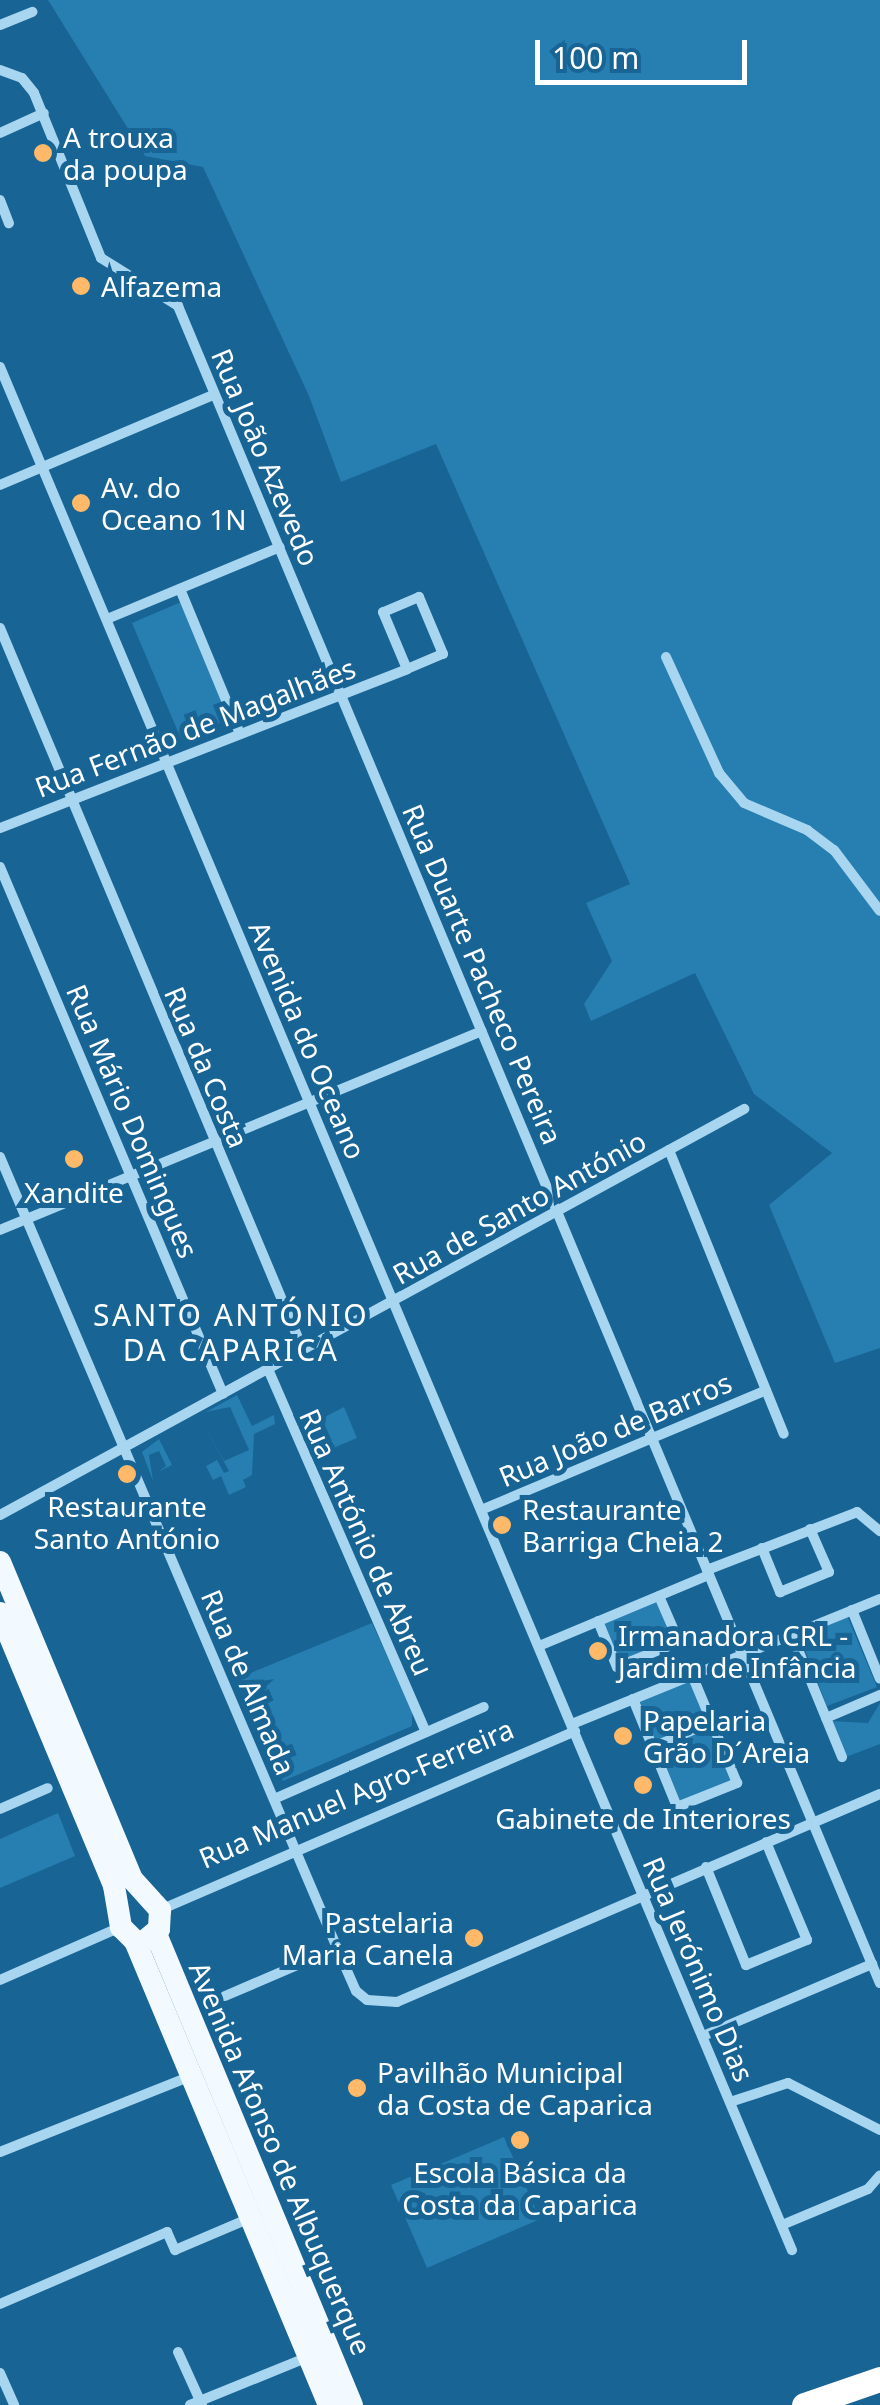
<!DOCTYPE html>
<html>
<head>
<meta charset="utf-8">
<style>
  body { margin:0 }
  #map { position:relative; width:880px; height:2405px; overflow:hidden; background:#176495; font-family:"Noto Sans",sans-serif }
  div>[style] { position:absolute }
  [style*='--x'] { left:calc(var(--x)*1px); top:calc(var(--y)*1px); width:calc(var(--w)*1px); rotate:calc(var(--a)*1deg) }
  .green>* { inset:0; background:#277eb1 }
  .street>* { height:10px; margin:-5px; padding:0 5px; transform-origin:5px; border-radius:5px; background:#a8d6f1 }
  .primary>* { height:22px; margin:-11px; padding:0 11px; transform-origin:11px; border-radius:11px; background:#f2f9ff }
  .highway>* { height:25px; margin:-12.5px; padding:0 12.5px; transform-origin:12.5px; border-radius:12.5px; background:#fff }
  .dots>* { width:28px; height:28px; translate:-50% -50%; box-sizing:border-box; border:5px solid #176495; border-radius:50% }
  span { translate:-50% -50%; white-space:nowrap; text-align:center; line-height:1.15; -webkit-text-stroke:10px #176495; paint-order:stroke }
  .poi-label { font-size:28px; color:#fff }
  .left { translate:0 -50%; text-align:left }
  .right { translate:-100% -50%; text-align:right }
  .street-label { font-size:28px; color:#fff }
  .neighbourhood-label { font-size:30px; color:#fff; letter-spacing:2.5px }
  .scale { position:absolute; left:535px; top:40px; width:212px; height:45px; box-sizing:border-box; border:5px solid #fff; border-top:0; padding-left:12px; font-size:30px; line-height:35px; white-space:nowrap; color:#fff; -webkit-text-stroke:8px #176495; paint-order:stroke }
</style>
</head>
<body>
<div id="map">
  <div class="green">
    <div style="clip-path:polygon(48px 0,880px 0,880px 1348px,835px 1363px,769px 1205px,832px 1153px,754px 1094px,695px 973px,591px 1021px,584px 1004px,612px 961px,586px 903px,630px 884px,436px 444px,341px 482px,309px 396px,203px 167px,145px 156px)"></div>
    <div style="clip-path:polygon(181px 602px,230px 719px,181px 739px,132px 623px)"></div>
    <div style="clip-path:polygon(237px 1395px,252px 1426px,274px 1415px,275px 1424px,254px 1434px,252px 1475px,243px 1480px,246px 1487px,229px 1495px,221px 1476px,213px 1480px,206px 1466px,217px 1460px,224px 1473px,229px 1471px,199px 1416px,224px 1461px,249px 1450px,230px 1407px,206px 1412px)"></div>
    <div style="clip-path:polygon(344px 1407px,357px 1438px,319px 1454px,307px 1426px)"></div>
    <div style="clip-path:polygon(159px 1439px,172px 1465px,158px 1472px,166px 1466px,159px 1451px,149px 1455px,153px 1481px,142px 1452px)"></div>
    <div style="clip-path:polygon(659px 1596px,679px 1642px,617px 1667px,598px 1621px)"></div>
    <div style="clip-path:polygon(846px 1613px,877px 1687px,827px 1706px,798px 1632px)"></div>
    <div style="clip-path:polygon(372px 1623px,412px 1711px,412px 1726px,283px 1781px,236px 1679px)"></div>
    <div style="clip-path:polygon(692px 1675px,737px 1783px,677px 1807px,633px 1699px)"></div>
    <div style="clip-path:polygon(880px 1703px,880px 1744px,846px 1757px,831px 1721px,868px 1723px)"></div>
    <div style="clip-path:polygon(58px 1813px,75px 1856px,0 1888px,0 1839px)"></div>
    <div style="clip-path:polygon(504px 2137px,540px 2219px,427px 2268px,391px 2185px)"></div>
  </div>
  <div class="street">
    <div style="--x:0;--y:25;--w:35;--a:-22"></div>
    <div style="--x:0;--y:70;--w:23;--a:20"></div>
    <div style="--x:22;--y:78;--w:19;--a:51"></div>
    <div style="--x:34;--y:93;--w:178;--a:67.9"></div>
    <div style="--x:101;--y:258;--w:91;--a:31.9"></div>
    <div style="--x:178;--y:306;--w:1818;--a:67.29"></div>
    <div style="--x:0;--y:133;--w:48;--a:-24.4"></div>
    <div style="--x:0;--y:200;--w:25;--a:69"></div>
    <div style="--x:0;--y:367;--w:2043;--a:67.19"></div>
    <div style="--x:0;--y:485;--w:231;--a:-22.9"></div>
    <div style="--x:180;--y:589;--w:157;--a:67.5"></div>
    <div style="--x:107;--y:619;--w:187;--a:-22.6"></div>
    <div style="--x:0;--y:628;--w:783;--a:67.23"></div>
    <div style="--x:666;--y:657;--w:128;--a:65.4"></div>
    <div style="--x:719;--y:773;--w:39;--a:50"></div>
    <div style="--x:744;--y:803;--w:69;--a:23.2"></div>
    <div style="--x:807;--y:830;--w:34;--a:37"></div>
    <div style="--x:834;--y:850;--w:76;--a:53"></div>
    <div style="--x:0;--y:828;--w:437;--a:-21.3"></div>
    <div style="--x:407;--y:669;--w:39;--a:-23"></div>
    <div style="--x:443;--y:654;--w:62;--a:-112.8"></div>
    <div style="--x:419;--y:597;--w:39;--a:157"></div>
    <div style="--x:383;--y:612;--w:62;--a:67.2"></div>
    <div style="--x:0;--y:867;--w:572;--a:67.06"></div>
    <div style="--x:669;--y:1150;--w:306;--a:68"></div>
    <div style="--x:0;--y:1157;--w:860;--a:66.92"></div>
    <div style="--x:337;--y:1948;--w:47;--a:66.2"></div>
    <div style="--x:356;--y:1991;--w:14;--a:39"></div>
    <div style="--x:367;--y:2000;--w:30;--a:4"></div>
    <div style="--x:397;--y:2002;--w:526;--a:-23.3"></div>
    <div style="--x:0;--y:1230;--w:521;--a:-22.43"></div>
    <div style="--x:268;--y:1369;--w:396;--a:66.5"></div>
    <div style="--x:481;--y:1510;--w:309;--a:-22.8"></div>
    <div style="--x:0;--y:1515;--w:848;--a:-28.62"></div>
    <div style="--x:762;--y:1548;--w:48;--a:67.8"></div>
    <div style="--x:780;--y:1592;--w:53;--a:-22.2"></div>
    <div style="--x:829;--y:1572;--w:47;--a:-113.8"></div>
    <div style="--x:707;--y:1570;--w:161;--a:-21.1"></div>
    <div style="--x:857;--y:1512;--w:30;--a:40"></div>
    <div style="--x:852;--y:1610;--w:74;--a:67.9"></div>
    <div style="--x:598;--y:1621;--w:50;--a:67.6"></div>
    <div style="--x:617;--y:1667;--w:67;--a:-22"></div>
    <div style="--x:679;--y:1642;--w:50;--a:-113.5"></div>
    <div style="--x:792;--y:1635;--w:132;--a:67.7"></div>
    <div style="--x:539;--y:1646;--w:184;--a:-22.7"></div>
    <div style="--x:633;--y:1699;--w:117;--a:67.8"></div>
    <div style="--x:677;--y:1807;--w:65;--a:-21.8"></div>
    <div style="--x:737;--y:1783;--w:117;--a:-112.6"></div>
    <div style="--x:826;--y:1718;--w:59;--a:-23.1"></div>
    <div style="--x:572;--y:1724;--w:332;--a:-22.1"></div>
    <div style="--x:653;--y:1747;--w:64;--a:-23"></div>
    <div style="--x:274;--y:1799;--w:229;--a:-23.7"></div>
    <div style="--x:0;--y:1809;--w:52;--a:-23.6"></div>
    <div style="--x:706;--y:1867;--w:106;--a:67.8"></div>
    <div style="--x:746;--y:1965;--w:66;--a:-22.3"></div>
    <div style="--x:807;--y:1940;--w:106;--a:-112.7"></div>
    <div style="--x:160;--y:1910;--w:452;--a:-23.3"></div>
    <div style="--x:0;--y:1980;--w:132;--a:-23.7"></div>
    <div style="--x:225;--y:1996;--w:122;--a:-23.2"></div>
    <div style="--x:703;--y:2036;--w:184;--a:-23.1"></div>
    <div style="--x:730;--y:2102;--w:61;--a:-18.1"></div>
    <div style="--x:788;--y:2083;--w:103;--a:27.1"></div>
    <div style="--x:0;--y:2152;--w:206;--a:-21.7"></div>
    <div style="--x:782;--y:2225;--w:93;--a:-22.7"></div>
    <div style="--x:868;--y:2189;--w:18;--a:-49"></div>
    <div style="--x:0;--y:2304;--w:182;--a:-23.3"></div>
    <div style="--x:167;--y:2232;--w:20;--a:66"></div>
    <div style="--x:175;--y:2250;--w:82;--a:-23.1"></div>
    <div style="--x:178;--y:2352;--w:58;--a:65.6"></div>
    <div style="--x:0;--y:2373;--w:35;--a:66"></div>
    <div style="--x:190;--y:2405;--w:127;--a:-22.1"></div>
  </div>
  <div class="primary">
    <div style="--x:0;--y:1562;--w:343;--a:67.4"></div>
    <div style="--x:132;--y:1879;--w:42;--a:47.9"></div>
    <div style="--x:160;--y:1910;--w:19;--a:93"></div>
    <div style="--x:159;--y:1929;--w:16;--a:140"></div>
    <div style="--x:0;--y:1613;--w:296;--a:67.3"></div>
    <div style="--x:114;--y:1886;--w:42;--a:80.3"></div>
    <div style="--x:121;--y:1927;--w:20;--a:45"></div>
    <div style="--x:135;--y:1941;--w:503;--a:67.31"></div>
    <div style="--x:156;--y:1934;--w:510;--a:67.41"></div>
  </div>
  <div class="highway">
    <div style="--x:804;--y:2405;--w:80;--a:-18.9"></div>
  </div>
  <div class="dots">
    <div style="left:43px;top:153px;background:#ffb968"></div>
    <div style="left:81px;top:286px;background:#ffb968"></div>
    <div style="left:81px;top:503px;background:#ffb968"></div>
    <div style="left:74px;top:1159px;background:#ffb968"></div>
    <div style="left:127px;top:1474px;background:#ffb968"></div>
    <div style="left:502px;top:1525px;background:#ffb968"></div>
    <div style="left:598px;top:1651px;background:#ffb968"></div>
    <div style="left:623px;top:1736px;background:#ffb968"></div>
    <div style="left:643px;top:1785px;background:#ffb968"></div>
    <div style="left:474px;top:1938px;background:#ffb968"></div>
    <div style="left:357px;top:2088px;background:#ffb968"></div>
    <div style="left:520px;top:2140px;background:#ffb968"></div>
  </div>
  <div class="poi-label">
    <span class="left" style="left:63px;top:153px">A trouxa<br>da poupa</span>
    <span class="left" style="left:101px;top:286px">Alfazema</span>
    <span class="left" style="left:101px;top:503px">Av. do<br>Oceano 1N</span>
    <span style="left:74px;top:1192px">Xandite</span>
    <span style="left:127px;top:1522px">Restaurante<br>Santo António</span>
    <span class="left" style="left:522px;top:1525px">Restaurante<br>Barriga Cheia 2</span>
    <span class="left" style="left:618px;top:1651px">Irmanadora CRL -<br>Jardim de Infância</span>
    <span class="left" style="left:643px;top:1736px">Papelaria<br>Grão D´Areia</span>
    <span style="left:643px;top:1818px">Gabinete de Interiores</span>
    <span class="right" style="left:454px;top:1938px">Pastelaria<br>Maria Canela</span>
    <span class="left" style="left:377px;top:2088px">Pavilhão Municipal<br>da Costa de Caparica</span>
    <span style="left:520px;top:2188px">Escola Básica da<br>Costa da Caparica</span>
  </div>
  <div class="street-label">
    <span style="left:266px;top:457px;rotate:67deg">Rua João Azevedo</span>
    <span style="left:195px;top:727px;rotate:-21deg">Rua Fernão de Magalhães</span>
    <span style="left:483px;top:974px;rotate:67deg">Rua Duarte Pacheco Pereira</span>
    <span style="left:308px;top:1040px;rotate:67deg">Avenida do Oceano</span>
    <span style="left:207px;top:1067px;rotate:67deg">Rua da Costa</span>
    <span style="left:133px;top:1121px;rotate:67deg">Rua Mário Domingues</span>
    <span style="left:519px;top:1207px;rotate:-29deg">Rua de Santo António</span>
    <span style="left:615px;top:1429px;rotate:-23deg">Rua João de Barros</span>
    <span style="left:367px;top:1542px;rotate:66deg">Rua António de Abreu</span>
    <span style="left:249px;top:1682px;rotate:67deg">Rua de Almada</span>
    <span style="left:356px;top:1793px;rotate:-23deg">Rua Manuel Agro-Ferreira</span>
    <span style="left:699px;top:1969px;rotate:67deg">Rua Jerónimo Dias</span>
    <span style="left:281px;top:2158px;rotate:67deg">Avenida Afonso de Albuquerque</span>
  </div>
  <div class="neighbourhood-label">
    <span style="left:231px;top:1332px">SANTO ANTÓNIO<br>DA CAPARICA</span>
  </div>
  <div class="scale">100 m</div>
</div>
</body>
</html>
